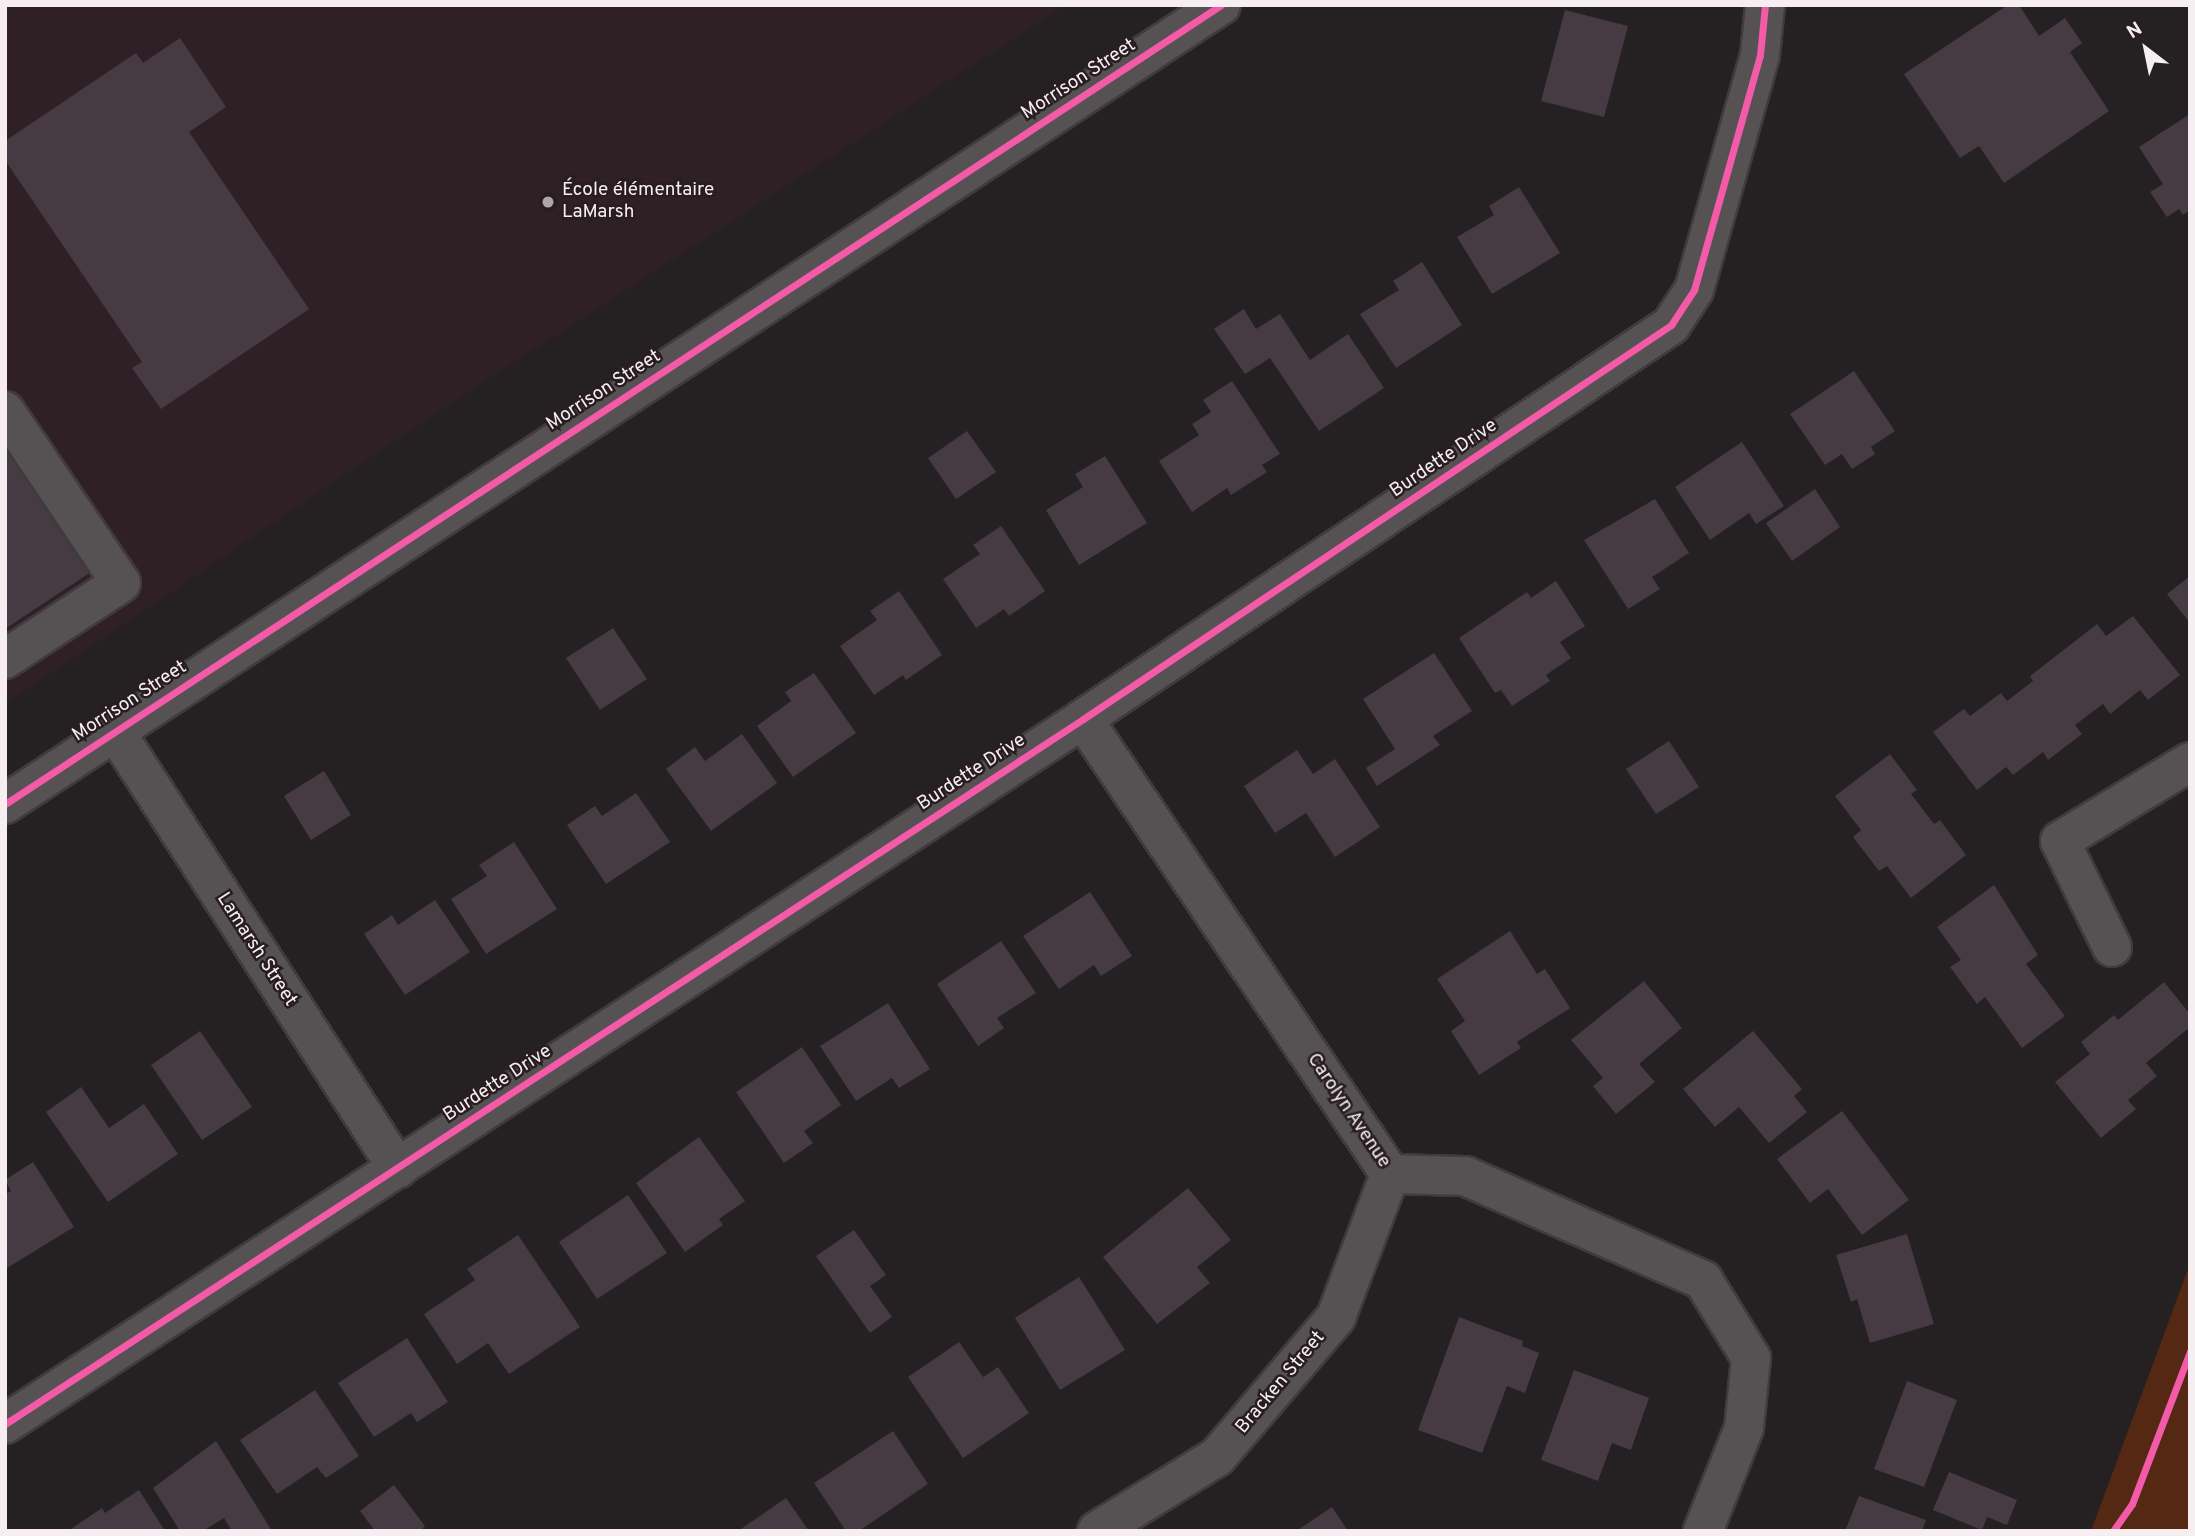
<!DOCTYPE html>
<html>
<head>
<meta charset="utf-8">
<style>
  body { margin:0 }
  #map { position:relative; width:2195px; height:1536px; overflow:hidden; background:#252022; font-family:Overpass,sans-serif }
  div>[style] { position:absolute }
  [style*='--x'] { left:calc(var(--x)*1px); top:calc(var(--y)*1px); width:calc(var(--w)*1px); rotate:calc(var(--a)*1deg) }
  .built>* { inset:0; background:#2f2025 }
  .green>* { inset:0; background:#552814 }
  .building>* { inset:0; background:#463a43 }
  .roads { filter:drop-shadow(2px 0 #403b3d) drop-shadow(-2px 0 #403b3d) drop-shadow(0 2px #403b3d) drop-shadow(0 -2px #403b3d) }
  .minor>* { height:38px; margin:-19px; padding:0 19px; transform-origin:19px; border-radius:19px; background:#565152 }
  .cycleway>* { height:7px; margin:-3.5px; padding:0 3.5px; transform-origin:3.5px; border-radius:3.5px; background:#f35aa7 }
  .dots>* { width:19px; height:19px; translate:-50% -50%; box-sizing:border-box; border:4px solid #281d21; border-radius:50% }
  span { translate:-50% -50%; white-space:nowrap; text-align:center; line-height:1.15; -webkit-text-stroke:5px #281d21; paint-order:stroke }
  .street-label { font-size:19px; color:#f7eef1 }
  .poi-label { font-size:19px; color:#f7eef1 }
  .left { translate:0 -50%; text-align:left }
  .frame { position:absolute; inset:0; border:7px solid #f7eef1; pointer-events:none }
  .north { position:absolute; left:2111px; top:14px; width:70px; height:70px; -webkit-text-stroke:5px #281d21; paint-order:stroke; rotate:328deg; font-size:19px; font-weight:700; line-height:28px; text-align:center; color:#f7eef1 }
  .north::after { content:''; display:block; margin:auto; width:24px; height:32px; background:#f7eef1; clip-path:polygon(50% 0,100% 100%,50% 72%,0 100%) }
</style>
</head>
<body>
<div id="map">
  <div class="built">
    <div style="clip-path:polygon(5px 5px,1066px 5px,458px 399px,5px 704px)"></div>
  </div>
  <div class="green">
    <div style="clip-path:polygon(2190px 1264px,2190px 1531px,2091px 1531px)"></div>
  </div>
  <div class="building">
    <div style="clip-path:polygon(2008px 5px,2019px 5px,2039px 36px,2065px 18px,2082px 43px,2070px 52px,2109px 111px,2004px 183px,1979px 146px,1960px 158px,1904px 74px)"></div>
    <div style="clip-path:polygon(1565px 10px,1628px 26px,1604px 117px,1541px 101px)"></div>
    <div style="clip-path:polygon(180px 38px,226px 107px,189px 132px,309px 309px,161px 409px,132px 368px,142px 362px,5px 160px,5px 141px,136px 53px,143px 63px)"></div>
    <div style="clip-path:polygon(2190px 114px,2190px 210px,2183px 215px,2179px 209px,2167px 217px,2150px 192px,2163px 184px,2139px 147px)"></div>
    <div style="clip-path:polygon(1519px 187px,1560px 253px,1492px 294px,1457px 237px,1494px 215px,1489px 206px)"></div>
    <div style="clip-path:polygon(1422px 262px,1462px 325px,1396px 368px,1360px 314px,1399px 290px,1393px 281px)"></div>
    <div style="clip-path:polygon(1244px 309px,1256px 329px,1280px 314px,1310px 360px,1348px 334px,1384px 388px,1319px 431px,1270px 358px,1245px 374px,1214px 329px)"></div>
    <div style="clip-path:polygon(1854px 371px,1895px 431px,1871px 447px,1875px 454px,1852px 469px,1842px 454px,1825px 465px,1790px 414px)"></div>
    <div style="clip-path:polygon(1232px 381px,1280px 454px,1262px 465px,1267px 472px,1231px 495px,1227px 488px,1192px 512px,1159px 461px,1199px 435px,1192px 424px,1211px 412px,1203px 400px)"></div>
    <div style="clip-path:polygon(967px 431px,996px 472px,956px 499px,928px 458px)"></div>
    <div style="clip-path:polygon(5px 439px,94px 570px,5px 629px)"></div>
    <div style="clip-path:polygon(1742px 442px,1784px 506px,1756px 524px,1749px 513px,1710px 540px,1675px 487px)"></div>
    <div style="clip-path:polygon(1105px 456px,1147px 523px,1079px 565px,1046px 510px,1083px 487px,1075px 474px)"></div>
    <div style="clip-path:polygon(1815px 489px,1840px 527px,1792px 561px,1766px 523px)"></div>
    <div style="clip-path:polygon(1655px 499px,1689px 553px,1652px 577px,1660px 589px,1628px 609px,1584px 540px)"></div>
    <div style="clip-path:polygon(1001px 526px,1045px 591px,1009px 616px,1004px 609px,976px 628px,943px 579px,980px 554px,973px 545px)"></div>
    <div style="clip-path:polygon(2190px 576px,2190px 623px,2167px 594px)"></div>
    <div style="clip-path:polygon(1556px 581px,1585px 626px,1560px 642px,1571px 658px,1546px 675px,1550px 681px,1512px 706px,1501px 690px,1495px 693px,1459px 638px,1527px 592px,1531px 598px)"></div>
    <div style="clip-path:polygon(899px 591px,942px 655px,906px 680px,903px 675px,874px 695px,840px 646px,877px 620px,870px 611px)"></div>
    <div style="clip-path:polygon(2133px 616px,2180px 675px,2148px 700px,2140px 690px,2110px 714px,2103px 704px,2075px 725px,2082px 734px,2048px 760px,2043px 752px,2013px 775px,2006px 767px,1977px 790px,1933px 732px,1964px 709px,1970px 716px,2001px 693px,2007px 701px,2033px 681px,2030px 676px,2097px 624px,2106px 636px)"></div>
    <div style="clip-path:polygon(613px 628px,647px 679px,600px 710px,566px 658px)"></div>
    <div style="clip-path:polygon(1434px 653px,1472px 711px,1433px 736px,1440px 745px,1377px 786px,1366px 768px,1395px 749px,1363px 699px)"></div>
    <div style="clip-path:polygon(814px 673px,856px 733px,793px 777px,757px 726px,791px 701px,785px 692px)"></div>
    <div style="clip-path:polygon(742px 734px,777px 783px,711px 831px,666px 769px,695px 747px,705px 761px)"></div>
    <div style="clip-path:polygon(1669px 741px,1699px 787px,1656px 814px,1626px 769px)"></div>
    <div style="clip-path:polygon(1297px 750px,1313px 774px,1335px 759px,1380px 827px,1335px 857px,1306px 813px,1275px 833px,1244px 786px)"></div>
    <div style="clip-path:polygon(1890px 754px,1917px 790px,1911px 794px,1934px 824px,1940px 820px,1966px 855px,1911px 898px,1887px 866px,1879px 871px,1853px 837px,1861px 830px,1835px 796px)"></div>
    <div style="clip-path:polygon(324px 771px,351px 815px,311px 840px,284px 796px)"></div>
    <div style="clip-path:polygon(636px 793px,670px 842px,606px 884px,567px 825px,595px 806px,602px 816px)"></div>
    <div style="clip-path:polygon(514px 842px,557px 909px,486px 954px,451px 899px,487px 876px,479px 865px)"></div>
    <div style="clip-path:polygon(1994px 885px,2038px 955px,2026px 964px,2065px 1016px,2022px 1048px,1985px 997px,1977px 1004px,1950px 967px,1961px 960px,1937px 927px)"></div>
    <div style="clip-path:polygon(1090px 892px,1132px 956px,1101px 976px,1094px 965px,1059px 989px,1023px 936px)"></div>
    <div style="clip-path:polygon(435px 900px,470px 952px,405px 995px,364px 934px,392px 915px,398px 925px)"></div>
    <div style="clip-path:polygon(1510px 931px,1537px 974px,1545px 969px,1570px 1008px,1517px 1042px,1521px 1048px,1479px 1075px,1451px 1031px,1465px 1021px,1437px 979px)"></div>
    <div style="clip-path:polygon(1001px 941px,1036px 993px,997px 1018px,1004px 1028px,978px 1046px,937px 984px)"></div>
    <div style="clip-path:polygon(1644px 981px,1682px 1028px,1639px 1064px,1655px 1082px,1616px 1114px,1593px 1086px,1603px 1078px,1571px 1040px)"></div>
    <div style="clip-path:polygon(2164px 982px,2190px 1014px,2190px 1027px,2146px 1063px,2157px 1076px,2128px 1100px,2136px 1109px,2101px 1138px,2055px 1082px,2090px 1054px,2081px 1042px,2114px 1015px,2118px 1020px)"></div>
    <div style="clip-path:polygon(888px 1003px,930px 1069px,899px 1088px,892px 1078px,856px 1101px,820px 1046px)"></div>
    <div style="clip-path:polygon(200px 1031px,252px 1107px,202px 1140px,151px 1065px)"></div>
    <div style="clip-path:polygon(1753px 1031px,1802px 1089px,1794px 1096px,1807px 1112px,1769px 1143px,1739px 1107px,1715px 1127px,1683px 1089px)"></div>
    <div style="clip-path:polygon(802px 1047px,841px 1105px,804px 1131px,813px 1143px,784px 1163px,736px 1092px)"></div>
    <div style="clip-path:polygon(81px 1087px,109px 1128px,144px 1104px,178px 1154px,108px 1202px,46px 1112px)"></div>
    <div style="clip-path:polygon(1842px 1111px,1909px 1200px,1862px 1235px,1828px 1189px,1810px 1203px,1777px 1159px)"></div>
    <div style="clip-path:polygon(699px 1137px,745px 1201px,719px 1219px,723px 1225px,685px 1252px,636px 1183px)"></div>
    <div style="clip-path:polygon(33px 1162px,74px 1227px,7px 1268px,5px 1194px,11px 1191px,5px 1180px)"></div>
    <div style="clip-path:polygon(1188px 1188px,1231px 1240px,1197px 1267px,1210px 1283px,1157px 1324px,1103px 1257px)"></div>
    <div style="clip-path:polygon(628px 1195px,667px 1253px,597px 1299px,559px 1242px)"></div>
    <div style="clip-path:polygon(854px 1230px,886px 1275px,870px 1286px,892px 1317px,870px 1333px,816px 1256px)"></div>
    <div style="clip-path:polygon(1907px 1234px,1934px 1324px,1870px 1343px,1857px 1299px,1851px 1302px,1836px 1255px)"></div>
    <div style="clip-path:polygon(518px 1235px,580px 1327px,509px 1374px,488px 1343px,457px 1364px,424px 1314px,475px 1280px,467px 1269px)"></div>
    <div style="clip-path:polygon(1079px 1277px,1125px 1350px,1060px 1390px,1015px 1318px)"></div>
    <div style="clip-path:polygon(1459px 1317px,1523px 1341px,1522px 1346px,1539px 1353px,1525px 1393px,1507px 1386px,1482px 1453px,1418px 1430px)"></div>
    <div style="clip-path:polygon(407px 1338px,448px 1402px,417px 1422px,411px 1413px,374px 1437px,338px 1383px)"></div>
    <div style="clip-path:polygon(959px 1342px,983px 1377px,998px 1367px,1029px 1413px,963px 1458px,908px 1377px)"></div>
    <div style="clip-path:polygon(1574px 1370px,1649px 1398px,1631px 1450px,1612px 1443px,1598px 1481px,1541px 1460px)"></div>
    <div style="clip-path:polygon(1907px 1381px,1957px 1400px,1924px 1487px,1874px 1469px)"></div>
    <div style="clip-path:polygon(315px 1390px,359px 1456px,326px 1478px,317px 1467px,277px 1494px,240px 1440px)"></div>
    <div style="clip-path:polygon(893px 1431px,928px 1484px,859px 1531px,846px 1531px,814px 1483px)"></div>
    <div style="clip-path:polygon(216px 1441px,272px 1531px,232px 1531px,224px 1518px,203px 1531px,180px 1531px,153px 1488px)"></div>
    <div style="clip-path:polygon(1949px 1472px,2017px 1500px,2007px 1525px,1987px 1517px,1982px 1530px,1933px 1510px)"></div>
    <div style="clip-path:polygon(394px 1485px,425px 1526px,421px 1531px,375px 1531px,360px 1511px)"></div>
    <div style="clip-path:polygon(139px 1490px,165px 1531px,68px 1531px,102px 1508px,105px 1513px)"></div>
    <div style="clip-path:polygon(1859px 1496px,1926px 1520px,1922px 1531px,1845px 1531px)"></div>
    <div style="clip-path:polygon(786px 1498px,809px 1531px,738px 1531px)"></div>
    <div style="clip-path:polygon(1332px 1507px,1348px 1531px,1296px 1531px)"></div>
  </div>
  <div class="roads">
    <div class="minor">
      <div style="--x:5;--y:411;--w:207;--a:56"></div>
      <div style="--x:121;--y:583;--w:139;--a:146.8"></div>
      <div style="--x:1083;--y:719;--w:549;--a:55.99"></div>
      <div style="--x:115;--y:731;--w:521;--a:57.13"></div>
      <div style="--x:5;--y:804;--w:1455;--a:-33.31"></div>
      <div style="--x:2112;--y:947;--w:118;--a:-116.1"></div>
      <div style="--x:2060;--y:841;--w:152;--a:-31.3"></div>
      <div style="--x:1390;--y:1174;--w:75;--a:1.5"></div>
      <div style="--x:1465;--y:1176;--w:260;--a:23.6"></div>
      <div style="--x:1703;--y:1280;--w:92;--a:58.4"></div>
      <div style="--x:1751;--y:1358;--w:70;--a:95.7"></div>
      <div style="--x:1744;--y:1428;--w:111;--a:111.7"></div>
      <div style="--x:5;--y:1424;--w:1288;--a:-33.18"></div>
      <div style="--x:1083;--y:719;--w:708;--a:-33.82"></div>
      <div style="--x:1671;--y:325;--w:42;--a:-56.7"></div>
      <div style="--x:1694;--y:290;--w:244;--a:-74.3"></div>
      <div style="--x:1760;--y:55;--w:50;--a:-84.3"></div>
      <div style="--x:1097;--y:1531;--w:141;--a:-31.7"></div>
      <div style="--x:1217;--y:1457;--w:184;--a:-49.6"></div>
      <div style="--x:1336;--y:1317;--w:153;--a:-69.3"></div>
    </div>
  </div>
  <div class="cycleway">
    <div style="--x:5;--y:804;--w:1455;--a:-33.31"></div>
    <div style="--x:5;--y:1424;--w:1288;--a:-33.18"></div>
    <div style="--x:1083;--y:719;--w:708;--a:-33.82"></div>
    <div style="--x:1671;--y:325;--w:42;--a:-56.7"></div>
    <div style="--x:1694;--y:290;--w:244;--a:-74.3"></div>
    <div style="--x:1760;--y:55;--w:50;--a:-84.3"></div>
    <div style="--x:2113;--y:1531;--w:33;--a:-55"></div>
    <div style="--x:2132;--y:1504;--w:164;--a:-69.2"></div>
  </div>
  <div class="dots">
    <div style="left:548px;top:202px;background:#aea6a9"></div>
  </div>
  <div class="street-label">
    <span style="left:1079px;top:80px;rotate:-33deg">Morrison Street</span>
    <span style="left:604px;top:391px;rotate:-33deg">Morrison Street</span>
    <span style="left:1444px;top:459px;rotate:-34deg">Burdette Drive</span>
    <span style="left:130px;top:702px;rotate:-33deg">Morrison Street</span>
    <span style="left:972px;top:773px;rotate:-33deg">Burdette Drive</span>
    <span style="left:256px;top:950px;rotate:57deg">Lamarsh Street</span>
    <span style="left:498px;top:1084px;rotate:-33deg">Burdette Drive</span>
    <span style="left:1348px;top:1111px;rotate:56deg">Carolyn Avenue</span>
    <span style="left:1281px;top:1383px;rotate:-50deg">Bracken Street</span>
  </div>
  <div class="poi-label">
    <span class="left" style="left:562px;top:202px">École élémentaire<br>LaMarsh</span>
  </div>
  <div class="frame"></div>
  <div class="north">N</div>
</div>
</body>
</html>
